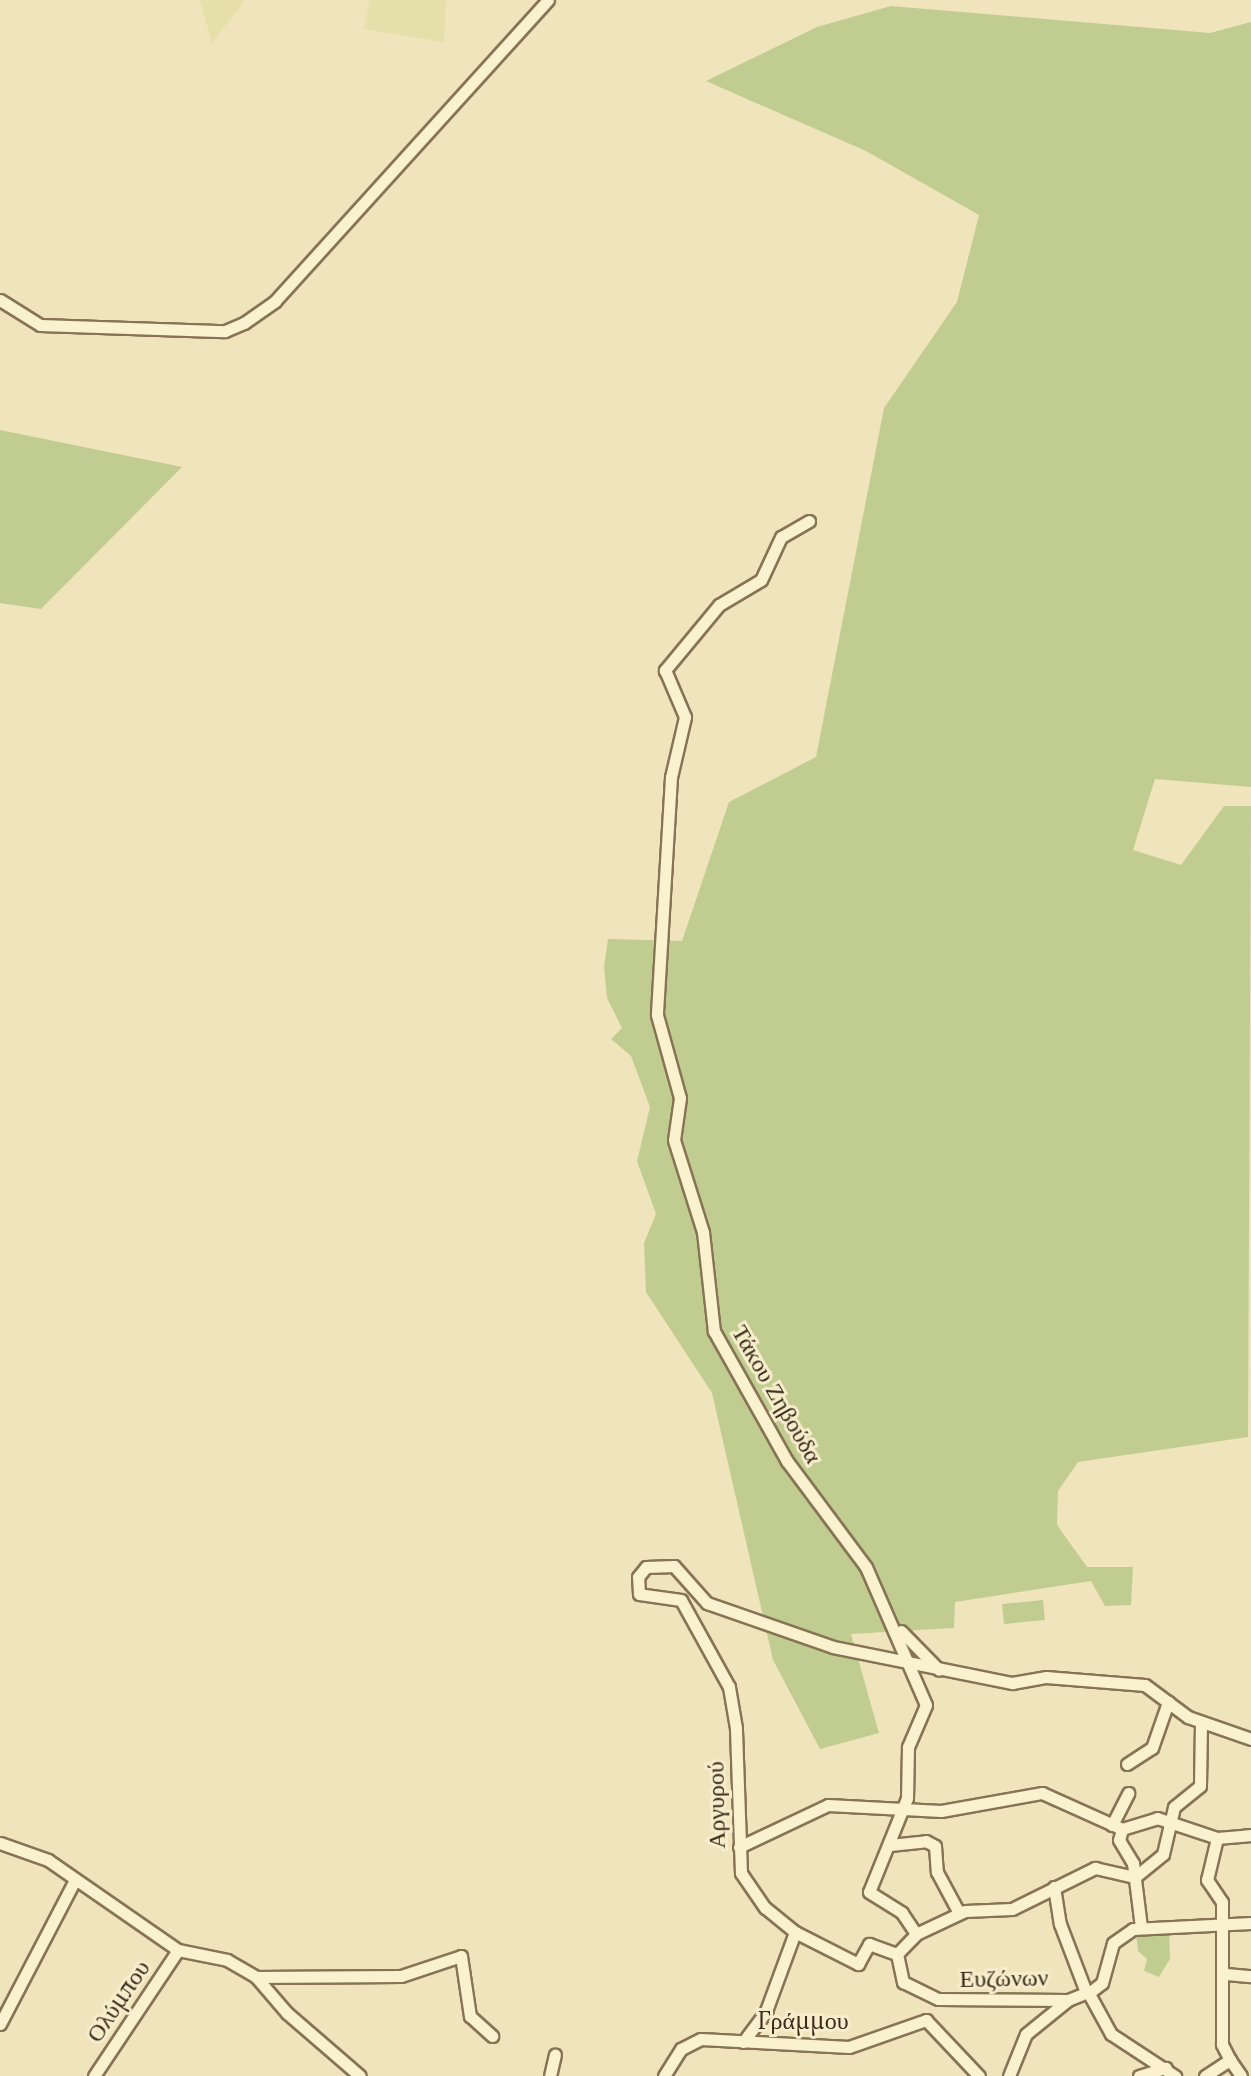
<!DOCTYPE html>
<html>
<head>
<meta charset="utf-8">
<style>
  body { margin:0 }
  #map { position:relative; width:1251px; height:2076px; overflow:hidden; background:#efe4bc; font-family:Lora,serif }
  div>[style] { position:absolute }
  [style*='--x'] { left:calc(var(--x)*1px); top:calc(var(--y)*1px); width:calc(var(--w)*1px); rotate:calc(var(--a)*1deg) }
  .farmland>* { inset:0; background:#e5e0a9 }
  .green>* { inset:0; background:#c1cd90 }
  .roads { filter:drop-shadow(2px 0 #877455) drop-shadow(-2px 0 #877455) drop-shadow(0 2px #877455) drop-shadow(0 -2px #877455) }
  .street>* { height:11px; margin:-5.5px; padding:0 5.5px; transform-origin:5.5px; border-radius:5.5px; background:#faf1cf }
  span { translate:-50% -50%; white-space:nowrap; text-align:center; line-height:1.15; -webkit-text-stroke:6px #f7edcb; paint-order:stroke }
  .street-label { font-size:24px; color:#362a1a }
</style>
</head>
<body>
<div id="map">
  <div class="farmland">
    <div style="clip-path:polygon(200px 0,245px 0,212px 43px)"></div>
    <div style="clip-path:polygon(370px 0,446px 0,444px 42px,364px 29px)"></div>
  </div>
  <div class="green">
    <div style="clip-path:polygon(891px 6px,1210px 33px,1251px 22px,1251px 787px,1155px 779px,1133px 850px,1181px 865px,1224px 806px,1251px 806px,1248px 1437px,1078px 1462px,1058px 1491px,1057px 1525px,1087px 1567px,1133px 1567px,1131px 1605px,1105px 1606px,1091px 1581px,955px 1602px,954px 1628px,851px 1634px,879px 1733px,820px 1749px,773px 1660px,712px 1393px,646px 1292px,644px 1243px,656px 1214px,637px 1161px,650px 1107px,631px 1056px,611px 1039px,622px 1028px,607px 998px,604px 967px,608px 939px,682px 941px,729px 802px,816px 757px,884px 408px,957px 302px,979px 215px,866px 151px,706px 81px,817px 27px)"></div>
    <div style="clip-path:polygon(0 430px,182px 467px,41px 609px,0 603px)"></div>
    <div style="clip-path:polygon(1043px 1600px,1045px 1620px,1004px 1624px,1002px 1604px)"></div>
    <div style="clip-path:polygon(1169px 1927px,1170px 1959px,1159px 1977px,1144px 1971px,1147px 1959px,1138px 1951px,1136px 1933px)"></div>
  </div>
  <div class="roads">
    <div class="street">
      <div style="--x:0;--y:300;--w:47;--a:32"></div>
      <div style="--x:40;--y:325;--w:185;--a:1.9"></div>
      <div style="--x:225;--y:331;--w:21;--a:-23"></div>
      <div style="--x:244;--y:323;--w:38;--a:-35"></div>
      <div style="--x:275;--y:301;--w:406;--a:-47.8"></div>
      <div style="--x:809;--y:521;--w:32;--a:150"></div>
      <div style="--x:781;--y:537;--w:47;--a:114.9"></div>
      <div style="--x:761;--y:580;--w:49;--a:149.2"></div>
      <div style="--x:719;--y:605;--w:85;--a:129.7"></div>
      <div style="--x:665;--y:670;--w:51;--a:66.9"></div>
      <div style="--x:685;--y:717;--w:62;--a:103.1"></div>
      <div style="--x:671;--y:777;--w:238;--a:93.4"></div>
      <div style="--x:657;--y:1015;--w:86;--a:74.5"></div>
      <div style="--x:680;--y:1098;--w:42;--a:98.1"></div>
      <div style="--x:674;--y:1140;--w:96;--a:72.5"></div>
      <div style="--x:703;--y:1232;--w:100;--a:83.7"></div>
      <div style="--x:714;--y:1331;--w:149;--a:60.7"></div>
      <div style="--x:787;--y:1461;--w:132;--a:53.3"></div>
      <div style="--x:866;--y:1567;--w:150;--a:66.5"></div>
      <div style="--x:926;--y:1705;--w:46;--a:113.2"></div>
      <div style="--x:908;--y:1747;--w:51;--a:91.1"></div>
      <div style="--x:907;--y:1798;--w:101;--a:112"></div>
      <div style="--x:869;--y:1892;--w:39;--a:32"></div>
      <div style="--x:902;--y:1913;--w:25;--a:56"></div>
      <div style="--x:901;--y:1631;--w:54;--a:45.7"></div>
      <div style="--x:1127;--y:1764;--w:30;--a:-33"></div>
      <div style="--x:1152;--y:1748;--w:49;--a:-70.8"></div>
      <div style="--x:1112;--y:1825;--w:36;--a:-63"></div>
      <div style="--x:1122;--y:1829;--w:11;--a:105"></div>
      <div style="--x:1119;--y:1840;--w:27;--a:59"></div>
      <div style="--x:1133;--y:1863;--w:64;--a:82.9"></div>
      <div style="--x:0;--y:1843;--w:51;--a:19.5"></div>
      <div style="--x:48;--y:1860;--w:158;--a:34.7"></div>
      <div style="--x:178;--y:1950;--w:50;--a:11.5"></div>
      <div style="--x:227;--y:1960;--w:34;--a:30"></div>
      <div style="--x:256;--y:1977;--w:48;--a:49.3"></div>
      <div style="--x:287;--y:2013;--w:96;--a:40.8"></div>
      <div style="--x:890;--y:1845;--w:36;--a:-6"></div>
      <div style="--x:926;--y:1841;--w:10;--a:29"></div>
      <div style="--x:935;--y:1846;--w:26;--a:86"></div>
      <div style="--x:937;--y:1872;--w:47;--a:61.8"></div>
      <div style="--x:739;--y:1847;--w:98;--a:-25.3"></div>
      <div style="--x:828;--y:1805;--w:113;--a:3"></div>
      <div style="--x:941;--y:1811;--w:103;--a:-10.1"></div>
      <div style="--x:1042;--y:1793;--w:88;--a:24.2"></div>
      <div style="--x:1122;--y:1829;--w:37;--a:-17"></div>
      <div style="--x:1157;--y:1818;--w:63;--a:18.4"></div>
      <div style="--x:1217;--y:1838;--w:34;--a:-5"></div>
      <div style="--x:1054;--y:1887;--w:37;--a:81"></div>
      <div style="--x:1060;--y:1924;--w:73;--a:69.1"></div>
      <div style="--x:795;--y:1932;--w:71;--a:26.9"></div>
      <div style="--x:858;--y:1964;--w:23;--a:-61"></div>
      <div style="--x:869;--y:1944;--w:30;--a:20"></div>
      <div style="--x:897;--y:1954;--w:29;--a:78"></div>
      <div style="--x:903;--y:1982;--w:39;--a:26"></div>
      <div style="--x:938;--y:1999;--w:130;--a:0.4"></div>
      <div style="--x:1068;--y:2000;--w:22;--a:-22"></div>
      <div style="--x:1088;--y:1992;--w:48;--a:61.3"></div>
      <div style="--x:1111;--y:2034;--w:77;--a:33.3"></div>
      <div style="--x:897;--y:1954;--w:28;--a:-46"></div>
      <div style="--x:916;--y:1934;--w:54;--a:-25.1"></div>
      <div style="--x:965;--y:1911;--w:47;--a:-2.4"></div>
      <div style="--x:1012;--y:1909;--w:93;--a:-26.3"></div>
      <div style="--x:1095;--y:1868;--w:41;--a:12.7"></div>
      <div style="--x:1135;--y:1877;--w:36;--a:-39"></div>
      <div style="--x:1163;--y:1854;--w:48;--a:-76.8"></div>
      <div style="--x:1174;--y:1807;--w:33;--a:-39"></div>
      <div style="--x:1200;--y:1786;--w:64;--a:-89.1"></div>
      <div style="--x:1226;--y:1974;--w:25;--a:5"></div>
      <div style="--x:256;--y:1977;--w:145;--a:-0.4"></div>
      <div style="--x:401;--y:1976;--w:63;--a:-18.4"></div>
      <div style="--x:461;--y:1956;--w:61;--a:81.5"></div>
      <div style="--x:470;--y:2016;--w:30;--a:42"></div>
      <div style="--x:1089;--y:1993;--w:16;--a:-38"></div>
      <div style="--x:1102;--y:1983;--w:41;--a:-74.6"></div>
      <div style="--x:1113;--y:1943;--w:24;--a:-35"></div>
      <div style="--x:1133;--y:1929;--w:118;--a:-2.9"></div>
      <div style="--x:0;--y:2024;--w:160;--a:-62.5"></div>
      <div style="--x:743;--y:2042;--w:39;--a:-53"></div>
      <div style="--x:766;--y:2011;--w:84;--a:-69.8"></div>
      <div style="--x:795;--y:1932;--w:38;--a:-141"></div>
      <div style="--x:765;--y:1908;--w:42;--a:-124.4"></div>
      <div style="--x:741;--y:1873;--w:145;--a:-92"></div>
      <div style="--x:736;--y:1728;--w:42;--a:-99.7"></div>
      <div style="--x:729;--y:1687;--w:99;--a:-118.9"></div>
      <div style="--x:681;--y:1600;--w:42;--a:-171.9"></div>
      <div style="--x:639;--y:1594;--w:17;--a:-93"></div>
      <div style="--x:638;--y:1577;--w:13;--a:-51"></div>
      <div style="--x:646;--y:1567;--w:28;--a:-2"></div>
      <div style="--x:674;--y:1566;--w:50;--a:48.3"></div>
      <div style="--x:707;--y:1603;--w:133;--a:19.2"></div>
      <div style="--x:833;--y:1647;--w:183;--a:11.4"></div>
      <div style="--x:1012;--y:1683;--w:35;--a:-10"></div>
      <div style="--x:1046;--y:1677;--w:99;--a:4.6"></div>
      <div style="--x:1145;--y:1685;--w:54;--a:36.7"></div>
      <div style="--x:1188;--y:1717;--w:67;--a:19.2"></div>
      <div style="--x:1230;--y:2060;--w:19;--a:55"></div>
      <div style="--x:94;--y:2076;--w:151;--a:-56.3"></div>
      <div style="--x:550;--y:2076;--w:22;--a:-77"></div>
      <div style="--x:664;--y:2076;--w:32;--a:-58"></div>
      <div style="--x:681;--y:2049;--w:22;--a:-27"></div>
      <div style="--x:701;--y:2039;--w:148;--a:3.1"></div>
      <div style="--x:849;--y:2047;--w:82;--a:-19.3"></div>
      <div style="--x:926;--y:2020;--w:77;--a:46.6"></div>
      <div style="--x:1009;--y:2076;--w:45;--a:-68"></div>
      <div style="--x:1026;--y:2034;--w:54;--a:-39"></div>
      <div style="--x:1139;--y:2076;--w:28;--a:-17"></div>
      <div style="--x:1205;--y:2076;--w:30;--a:-33"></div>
      <div style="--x:1230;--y:2060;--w:18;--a:-117"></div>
      <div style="--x:1222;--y:2044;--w:142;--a:-90"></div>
      <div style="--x:1222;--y:1902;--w:27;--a:-124"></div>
      <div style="--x:1207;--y:1880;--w:43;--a:-76.6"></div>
    </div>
  </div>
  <div class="street-label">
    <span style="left:777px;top:1394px;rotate:60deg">Τάκου Ζηβούδα</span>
    <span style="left:716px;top:1805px;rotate:-91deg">Αργυρού</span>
    <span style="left:1004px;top:1978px;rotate:-1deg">Ευζώνων</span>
    <span style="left:118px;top:2001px;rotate:-56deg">Ολύμπου</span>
    <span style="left:803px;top:2021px">Γράμμου</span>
  </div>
</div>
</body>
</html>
